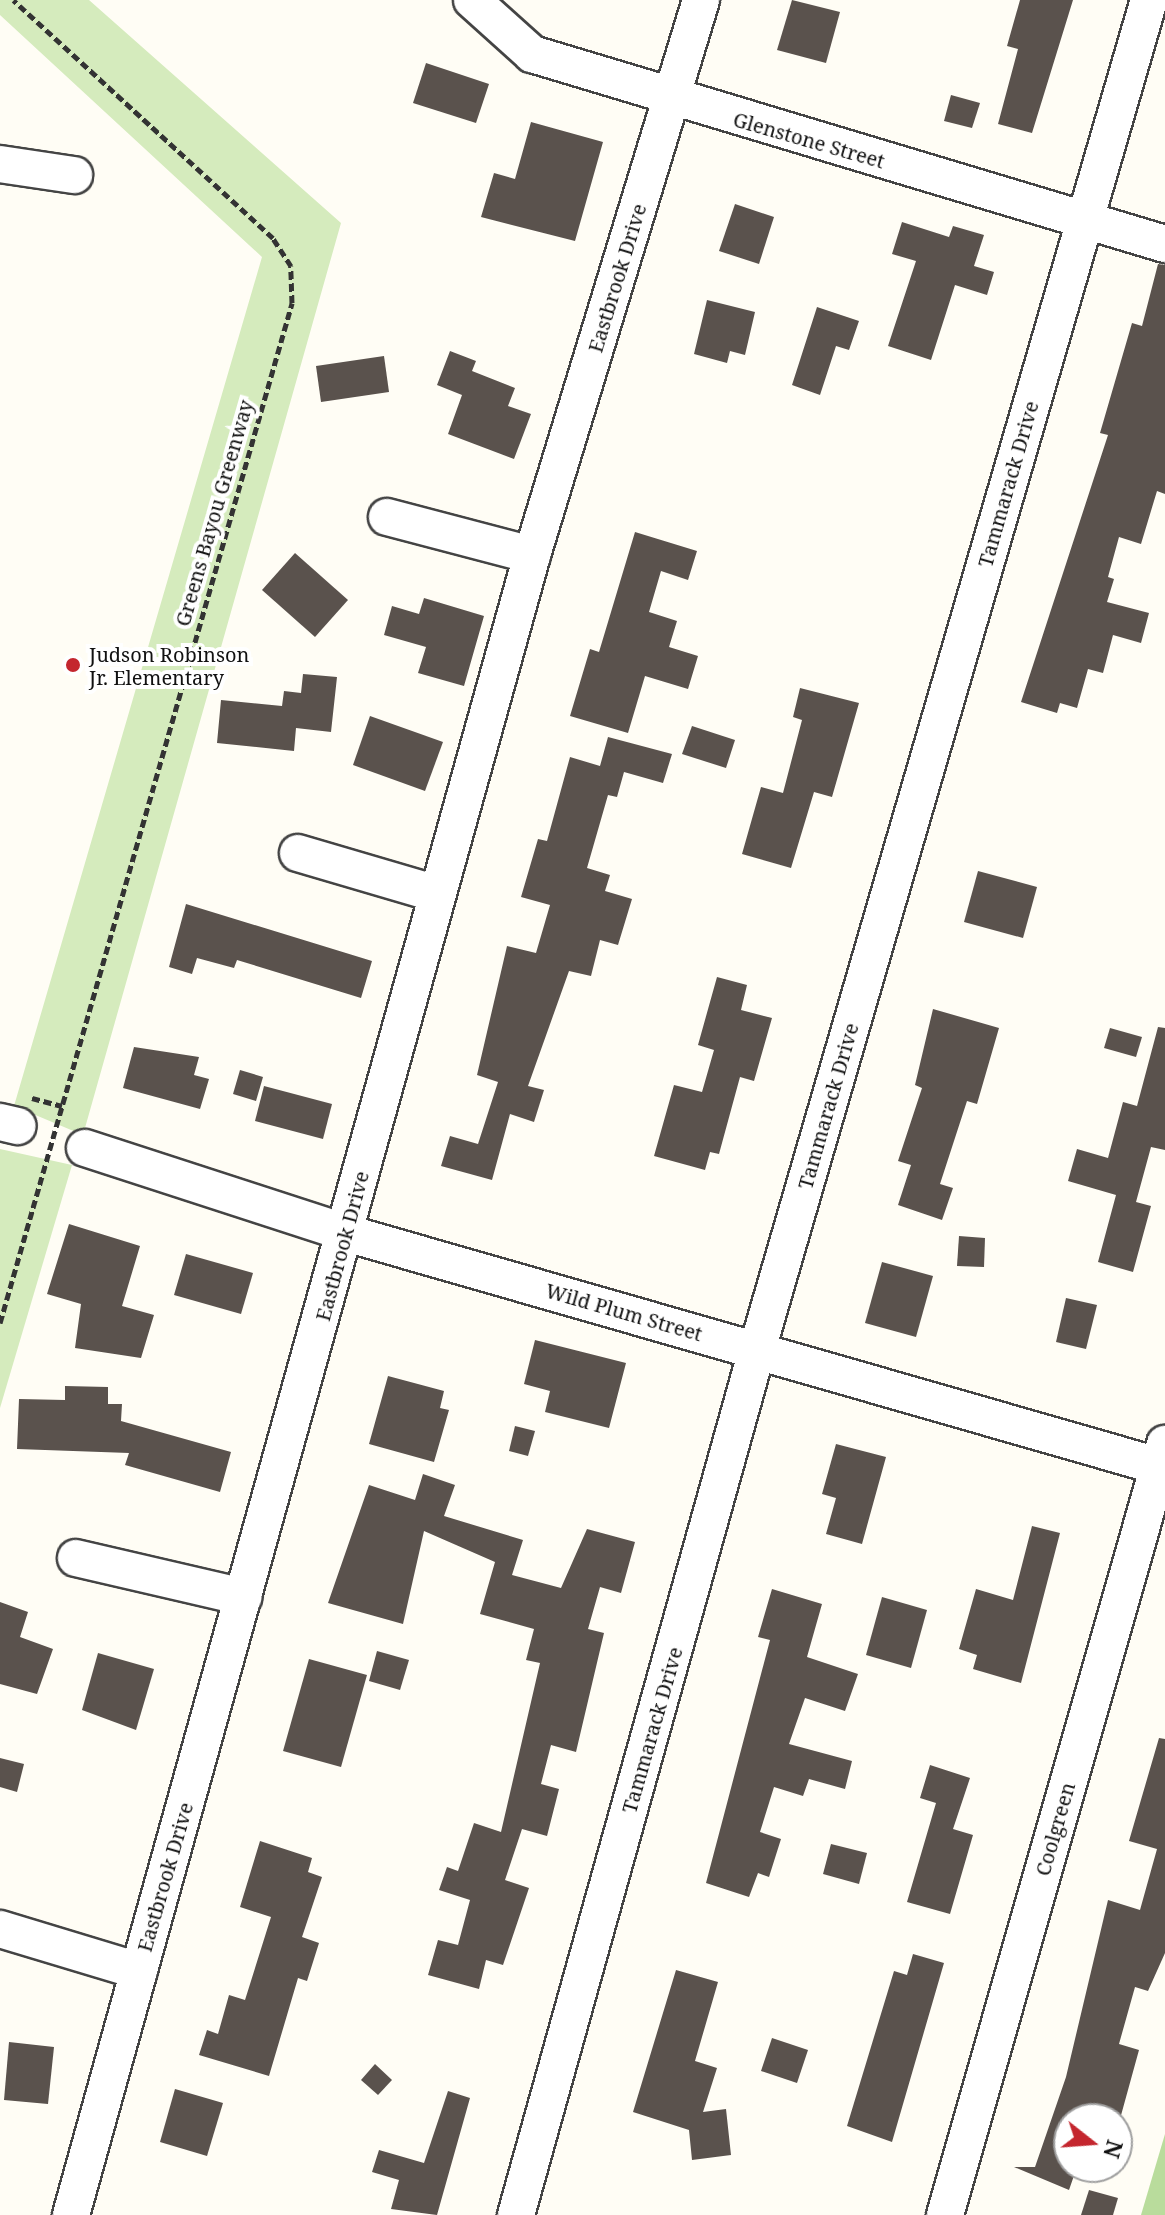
<!DOCTYPE html>
<html>
<head>
<meta charset="utf-8">
<style>
  body { margin:0 }
  #map { position:relative; width:1165px; height:2215px; overflow:hidden; background:#fffdf5; font-family:"Noto Serif",serif }
  div>[style] { position:absolute }
  [style*='--x'] { left:calc(var(--x)*1px); top:calc(var(--y)*1px); width:calc(var(--w)*1px); rotate:calc(var(--a)*1deg) }
  .green>* { inset:0; background:#d5ebbd }
  .forest>* { inset:0; background:#b9dc9c }
  .building>* { inset:0; background:#5a524d }
  .path>* { height:5px; margin-top:-2.5px; transform-origin:0; background:repeating-linear-gradient(90deg,#333 0 8px,transparent 0 12px) }
  .roads { filter:drop-shadow(2px 0 #444) drop-shadow(-2px 0 #444) drop-shadow(0 2px #444) drop-shadow(0 -2px #444) }
  .minor>* { height:36px; margin:-18px; padding:0 18px; transform-origin:18px; border-radius:18px; background:#fff }
  .dots>* { width:22px; height:22px; translate:-50% -50%; box-sizing:border-box; border:4px solid #fff; border-radius:50% }
  span { translate:-50% -50%; white-space:nowrap; text-align:center; line-height:1.15; -webkit-text-stroke:8px #fff; paint-order:stroke }
  .street-label { font-size:20px; color:#111 }
  .poi-label { font-size:20px; color:#111 }
  .left { translate:0 -50%; text-align:left }
  .north { position:absolute; left:1053px; top:2103px; width:80px; height:80px; box-sizing:border-box; background:#fff; border:2px solid #a0a0a0; border-radius:50%; rotate:107deg; font-size:22px; font-weight:700; line-height:32px; text-align:center; color:#111 }
  .north::after { content:''; display:block; margin:auto; width:28px; height:36px; background:#c4262e; clip-path:polygon(50% 0,100% 100%,50% 72%,0 100%) }
</style>
</head>
<body>
<div id="map">
  <div class="green">
    <div style="clip-path:polygon(0 0,89px 0,341px 223px,83px 1135px,14px 1106px,262px 257px,0 15px)"></div>
    <div style="clip-path:polygon(0 1149px,72px 1165px,0 1408px)"></div>
  </div>
  <div class="forest">
    <div style="clip-path:polygon(1165px 2134px,1165px 2215px,1141px 2215px)"></div>
  </div>
  <div class="building">
    <div style="clip-path:polygon(792px 0,840px 12px,826px 63px,777px 50px)"></div>
    <div style="clip-path:polygon(1020px 0,1073px 0,1032px 133px,998px 124px,1018px 49px,1007px 46px)"></div>
    <div style="clip-path:polygon(426px 63px,489px 84px,476px 123px,413px 103px)"></div>
    <div style="clip-path:polygon(951px 95px,980px 103px,972px 128px,944px 121px)"></div>
    <div style="clip-path:polygon(531px 122px,603px 142px,575px 241px,481px 217px,494px 173px,515px 179px)"></div>
    <div style="clip-path:polygon(735px 204px,774px 217px,759px 264px,719px 251px)"></div>
    <div style="clip-path:polygon(902px 222px,949px 237px,953px 226px,984px 235px,974px 266px,994px 272px,987px 295px,955px 285px,931px 360px,888px 346px,916px 261px,892px 254px)"></div>
    <div style="clip-path:polygon(1158px 264px,1165px 265px,1165px 494px,1157px 491px,1141px 544px,1119px 537px,1108px 577px,1114px 579px,1107px 602px,1149px 613px,1141px 643px,1113px 635px,1103px 673px,1088px 669px,1077px 708px,1060px 703px,1057px 713px,1021px 702px,1108px 435px,1100px 433px,1132px 323px,1142px 326px)"></div>
    <div style="clip-path:polygon(707px 300px,755px 312px,745px 355px,730px 351px,727px 363px,694px 354px)"></div>
    <div style="clip-path:polygon(817px 307px,859px 321px,849px 350px,836px 346px,820px 395px,792px 385px)"></div>
    <div style="clip-path:polygon(450px 351px,476px 361px,472px 371px,515px 388px,508px 406px,531px 414px,514px 459px,448px 434px,462px 395px,437px 385px)"></div>
    <div style="clip-path:polygon(384px 356px,389px 392px,321px 402px,316px 366px)"></div>
    <div style="clip-path:polygon(635px 532px,697px 551px,688px 580px,661px 571px,649px 612px,677px 621px,669px 647px,698px 656px,688px 689px,645px 676px,628px 733px,570px 716px,590px 649px,599px 652px)"></div>
    <div style="clip-path:polygon(295px 553px,348px 600px,315px 637px,262px 590px)"></div>
    <div style="clip-path:polygon(424px 598px,484px 616px,464px 686px,418px 673px,426px 647px,384px 635px,392px 606px,419px 614px)"></div>
    <div style="clip-path:polygon(303px 674px,337px 677px,331px 732px,296px 728px,294px 751px,217px 743px,221px 700px,282px 706px,284px 691px,301px 693px)"></div>
    <div style="clip-path:polygon(800px 688px,859px 703px,832px 797px,814px 792px,791px 868px,742px 854px,761px 787px,783px 793px,802px 720px,793px 717px)"></div>
    <div style="clip-path:polygon(370px 716px,443px 742px,425px 791px,353px 765px)"></div>
    <div style="clip-path:polygon(692px 726px,735px 740px,726px 768px,682px 754px)"></div>
    <div style="clip-path:polygon(608px 737px,672px 754px,663px 783px,624px 772px,617px 797px,608px 795px,587px 868px,610px 875px,605px 891px,632px 899px,618px 945px,600px 940px,591px 976px,569px 971px,528px 1086px,544px 1090px,534px 1122px,510px 1114px,492px 1180px,441px 1166px,450px 1136px,478px 1144px,498px 1082px,477px 1075px,507px 946px,536px 953px,550px 905px,521px 897px,538px 839px,547px 841px,570px 757px,600px 766px)"></div>
    <div style="clip-path:polygon(978px 871px,1037px 887px,1023px 938px,964px 922px)"></div>
    <div style="clip-path:polygon(186px 904px,372px 961px,361px 998px,237px 960px,234px 968px,197px 958px,192px 974px,169px 967px)"></div>
    <div style="clip-path:polygon(717px 977px,747px 985px,741px 1010px,772px 1018px,754px 1081px,740px 1077px,719px 1154px,710px 1152px,705px 1170px,654px 1156px,674px 1085px,702px 1092px,714px 1050px,698px 1045px)"></div>
    <div style="clip-path:polygon(933px 1009px,999px 1028px,977px 1104px,967px 1101px,940px 1184px,953px 1188px,942px 1220px,898px 1205px,911px 1165px,898px 1161px,922px 1088px,915px 1085px)"></div>
    <div style="clip-path:polygon(1158px 1027px,1165px 1028px,1165px 1150px,1151px 1147px,1136px 1202px,1151px 1206px,1133px 1272px,1098px 1262px,1116px 1195px,1068px 1181px,1077px 1149px,1108px 1158px,1123px 1102px,1137px 1106px)"></div>
    <div style="clip-path:polygon(1110px 1028px,1142px 1037px,1136px 1057px,1104px 1048px)"></div>
    <div style="clip-path:polygon(134px 1047px,199px 1057px,194px 1075px,209px 1079px,200px 1109px,123px 1088px)"></div>
    <div style="clip-path:polygon(240px 1070px,263px 1077px,256px 1101px,233px 1094px)"></div>
    <div style="clip-path:polygon(264px 1086px,332px 1104px,323px 1139px,255px 1121px)"></div>
    <div style="clip-path:polygon(69px 1224px,140px 1246px,122px 1306px,154px 1315px,141px 1358px,75px 1348px,81px 1304px,47px 1294px)"></div>
    <div style="clip-path:polygon(959px 1236px,985px 1238px,984px 1267px,957px 1266px)"></div>
    <div style="clip-path:polygon(186px 1254px,253px 1273px,241px 1314px,174px 1295px)"></div>
    <div style="clip-path:polygon(882px 1262px,933px 1276px,916px 1337px,865px 1323px)"></div>
    <div style="clip-path:polygon(1066px 1298px,1097px 1305px,1086px 1349px,1056px 1342px)"></div>
    <div style="clip-path:polygon(535px 1340px,626px 1363px,609px 1428px,545px 1412px,550px 1391px,524px 1384px)"></div>
    <div style="clip-path:polygon(388px 1376px,444px 1391px,440px 1408px,449px 1410px,434px 1462px,369px 1444px)"></div>
    <div style="clip-path:polygon(65px 1386px,108px 1387px,108px 1404px,122px 1404px,121px 1421px,231px 1452px,220px 1492px,125px 1465px,129px 1453px,17px 1449px,19px 1399px,65px 1400px)"></div>
    <div style="clip-path:polygon(515px 1426px,535px 1431px,528px 1456px,509px 1451px)"></div>
    <div style="clip-path:polygon(836px 1444px,886px 1457px,862px 1544px,826px 1534px,836px 1498px,822px 1494px)"></div>
    <div style="clip-path:polygon(423px 1474px,455px 1485px,444px 1516px,523px 1540px,512px 1575px,561px 1588px,587px 1529px,635px 1542px,621px 1593px,600px 1587px,588px 1629px,604px 1633px,576px 1752px,551px 1745px,541px 1784px,559px 1789px,547px 1836px,522px 1829px,505px 1880px,529px 1888px,503px 1965px,486px 1960px,479px 1989px,428px 1975px,438px 1940px,458px 1945px,470px 1900px,439px 1890px,447px 1867px,458px 1871px,474px 1823px,501px 1832px,540px 1663px,526px 1660px,534px 1629px,480px 1614px,495px 1562px,424px 1531px,403px 1624px,328px 1603px,369px 1485px,415px 1500px)"></div>
    <div style="clip-path:polygon(1032px 1526px,1060px 1533px,1021px 1683px,973px 1669px,977px 1655px,959px 1649px,976px 1589px,1013px 1600px)"></div>
    <div style="clip-path:polygon(772px 1589px,822px 1604px,807px 1657px,858px 1674px,845px 1711px,805px 1698px,789px 1744px,852px 1761px,845px 1789px,809px 1779px,803px 1796px,774px 1787px,760px 1832px,781px 1839px,769px 1877px,758px 1873px,749px 1897px,706px 1883px,770px 1640px,758px 1637px)"></div>
    <div style="clip-path:polygon(882px 1597px,927px 1610px,911px 1668px,866px 1655px)"></div>
    <div style="clip-path:polygon(0 1602px,28px 1612px,20px 1637px,53px 1649px,37px 1694px,0 1684px)"></div>
    <div style="clip-path:polygon(377px 1651px,409px 1660px,400px 1690px,369px 1681px)"></div>
    <div style="clip-path:polygon(98px 1653px,154px 1669px,136px 1730px,82px 1710px)"></div>
    <div style="clip-path:polygon(309px 1659px,367px 1675px,341px 1767px,283px 1751px)"></div>
    <div style="clip-path:polygon(1159px 1738px,1165px 1739px,1165px 1953px,1148px 1991px,1135px 1987px,1119px 2044px,1139px 2050px,1120px 2119px,1069px 2119px,1069px 2167px,1077px 2167px,1069px 2190px,1014px 2167px,1035px 2167px,1066px 2077px,1108px 1900px,1140px 1910px,1157px 1849px,1129px 1841px)"></div>
    <div style="clip-path:polygon(0 1758px,24px 1764px,17px 1792px,0 1787px)"></div>
    <div style="clip-path:polygon(930px 1765px,970px 1778px,953px 1829px,973px 1835px,950px 1914px,907px 1902px,936px 1803px,920px 1798px)"></div>
    <div style="clip-path:polygon(260px 1841px,312px 1858px,308px 1872px,322px 1877px,302px 1937px,319px 1943px,307px 1981px,298px 1978px,269px 2076px,199px 2055px,207px 2030px,218px 2034px,229px 1995px,245px 2000px,271px 1917px,240px 1907px)"></div>
    <div style="clip-path:polygon(831px 1844px,867px 1853px,859px 1884px,823px 1874px)"></div>
    <div style="clip-path:polygon(913px 1954px,944px 1963px,892px 2142px,847px 2126px,894px 1971px,907px 1975px)"></div>
    <div style="clip-path:polygon(676px 1970px,718px 1982px,695px 2061px,717px 2068px,703px 2112px,726px 2109px,731px 2155px,692px 2160px,689px 2130px,633px 2112px)"></div>
    <div style="clip-path:polygon(772px 2038px,808px 2050px,797px 2083px,761px 2071px)"></div>
    <div style="clip-path:polygon(9px 2042px,54px 2047px,48px 2104px,4px 2100px)"></div>
    <div style="clip-path:polygon(375px 2064px,392px 2080px,378px 2095px,361px 2080px)"></div>
    <div style="clip-path:polygon(175px 2089px,223px 2103px,207px 2156px,160px 2142px)"></div>
    <div style="clip-path:polygon(448px 2091px,470px 2098px,437px 2215px,391px 2209px,399px 2180px,372px 2172px,379px 2150px,424px 2163px)"></div>
    <div style="clip-path:polygon(1089px 2190px,1118px 2198px,1113px 2215px,1081px 2215px)"></div>
  </div>
  <div class="path">
    <div style="--x:32;--y:1098;--w:31;--a:15"></div>
    <div style="--x:0;--y:1323;--w:1061;--a:-74.02"></div>
    <div style="--x:292;--y:303;--w:37;--a:-92"></div>
    <div style="--x:291;--y:266;--w:33;--a:-123"></div>
    <div style="--x:273;--y:238;--w:352;--a:-137.5"></div>
  </div>
  <div class="roads">
    <div class="minor">
      <div style="--x:472;--y:0;--w:81;--a:42"></div>
      <div style="--x:532;--y:54;--w:661;--a:16.71"></div>
      <div style="--x:0;--y:164;--w:75;--a:8.5"></div>
      <div style="--x:387;--y:517;--w:150;--a:14.7"></div>
      <div style="--x:298;--y:853;--w:145;--a:16.4"></div>
      <div style="--x:0;--y:1122;--w:18;--a:13"></div>
      <div style="--x:85;--y:1148;--w:274;--a:18"></div>
      <div style="--x:346;--y:1233;--w:852;--a:16.01"></div>
      <div style="--x:76;--y:1558;--w:172;--a:13.1"></div>
      <div style="--x:0;--y:1929;--w:145;--a:16.8"></div>
      <div style="--x:71;--y:2215;--w:1723;--a:-74.48"></div>
      <div style="--x:532;--y:555;--w:580;--a:-73.06"></div>
      <div style="--x:516;--y:2215;--w:898;--a:-74.43"></div>
      <div style="--x:757;--y:1350;--w:1406;--a:-73.81"></div>
      <div style="--x:945;--y:2215;--w:802;--a:-74.07"></div>
    </div>
  </div>
  <div class="dots">
    <div style="left:73px;top:665px;background:#c4262e"></div>
  </div>
  <div class="street-label">
    <span style="left:809px;top:140px;rotate:16deg">Glenstone Street</span>
    <span style="left:617px;top:278px;rotate:-73deg">Eastbrook Drive</span>
    <span style="left:1008px;top:484px;rotate:-74deg">Tammarack Drive</span>
    <span style="left:214px;top:513px;rotate:-74deg">Greens Bayou Greenway</span>
    <span style="left:828px;top:1106px;rotate:-74deg">Tammarack Drive</span>
    <span style="left:342px;top:1246px;rotate:-75deg">Eastbrook Drive</span>
    <span style="left:624px;top:1312px;rotate:16deg">Wild Plum Street</span>
    <span style="left:652px;top:1730px;rotate:-74deg">Tammarack Drive</span>
    <span style="left:1055px;top:1829px;rotate:-74deg">Coolgreen</span>
    <span style="left:165px;top:1877px;rotate:-74deg">Eastbrook Drive</span>
  </div>
  <div class="poi-label">
    <span class="left" style="left:89px;top:666px">Judson Robinson<br>Jr. Elementary</span>
  </div>
  <div class="north">N</div>
</div>
</body>
</html>
